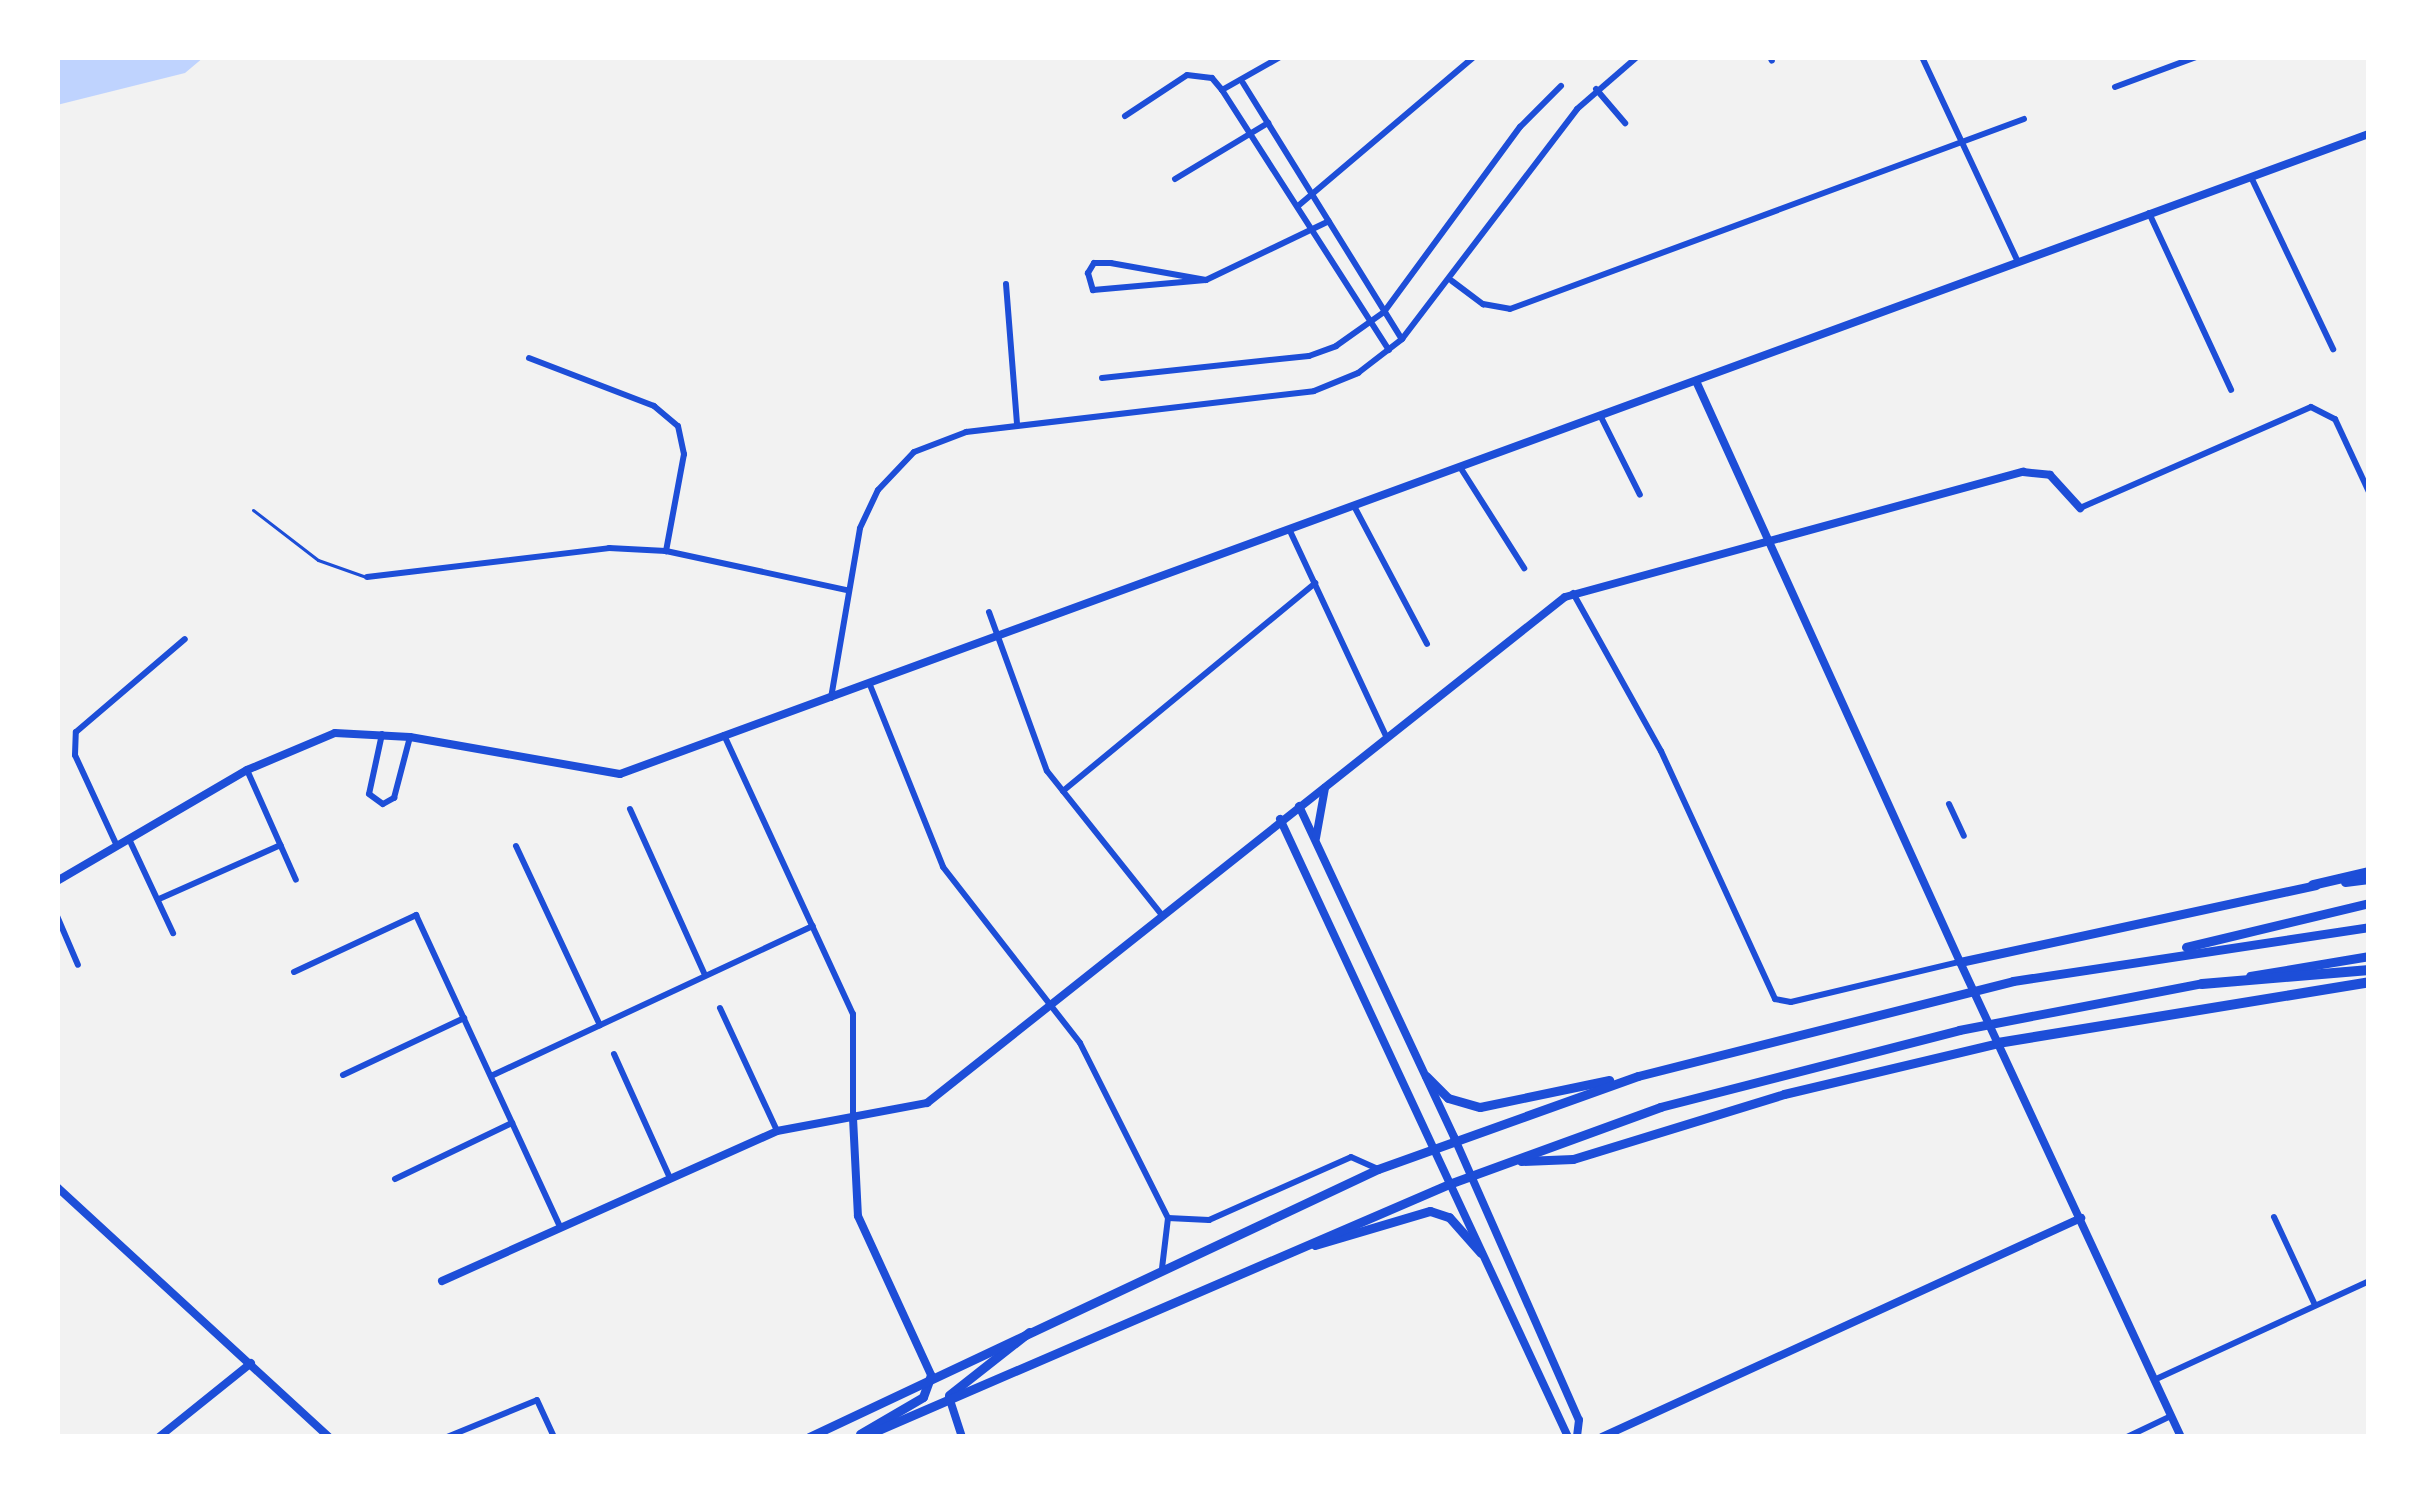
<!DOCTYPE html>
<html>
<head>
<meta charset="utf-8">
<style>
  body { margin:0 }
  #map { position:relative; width:2426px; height:1494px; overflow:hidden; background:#f2f2f2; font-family:"Asap Condensed",sans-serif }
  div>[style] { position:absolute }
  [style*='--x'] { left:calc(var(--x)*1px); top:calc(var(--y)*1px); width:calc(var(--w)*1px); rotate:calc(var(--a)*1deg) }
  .water>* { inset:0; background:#bfd3fe }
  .service>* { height:3px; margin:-1.5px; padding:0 1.5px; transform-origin:1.5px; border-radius:1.5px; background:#1d4ed8 }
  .minor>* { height:6px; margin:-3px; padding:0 3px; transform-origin:3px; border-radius:3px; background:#1d4ed8 }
  .tertiary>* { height:8px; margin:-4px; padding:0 4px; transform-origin:4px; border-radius:4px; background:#1d4ed8 }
  .secondary>* { height:8px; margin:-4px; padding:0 4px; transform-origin:4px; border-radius:4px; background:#1d4ed8 }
  .primary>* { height:9px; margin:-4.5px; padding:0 4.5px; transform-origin:4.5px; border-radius:4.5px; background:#1d4ed8 }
  .motorway>* { height:10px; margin:-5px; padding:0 5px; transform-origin:5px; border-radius:5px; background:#1d4ed8 }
  span { translate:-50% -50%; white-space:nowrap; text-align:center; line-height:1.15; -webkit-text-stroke:9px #fff; paint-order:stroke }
  .frame { position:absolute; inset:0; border:60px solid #fff; pointer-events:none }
</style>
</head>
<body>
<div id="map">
  <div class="water">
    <div style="clip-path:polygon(57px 57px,204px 57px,185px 73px,57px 105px)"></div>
  </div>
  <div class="service">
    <div style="--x:253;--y:510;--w:82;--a:37.6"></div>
    <div style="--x:318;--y:560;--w:51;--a:19.5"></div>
  </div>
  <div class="minor">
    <div style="--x:1770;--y:57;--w:4;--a:63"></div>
    <div style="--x:1922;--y:57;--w:226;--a:64.9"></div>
    <div style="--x:1243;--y:83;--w:301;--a:58.2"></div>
    <div style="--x:2115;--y:87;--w:86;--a:-20.3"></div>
    <div style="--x:1596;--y:89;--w:45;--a:49.5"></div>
    <div style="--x:1222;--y:90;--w:309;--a:57.3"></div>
    <div style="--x:1125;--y:116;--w:74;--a:-33.5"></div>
    <div style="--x:1187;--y:75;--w:25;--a:7"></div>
    <div style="--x:1212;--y:78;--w:16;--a:50"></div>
    <div style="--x:1222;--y:90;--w:67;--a:-29.6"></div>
    <div style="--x:2251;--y:177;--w:191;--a:64.5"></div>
    <div style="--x:1175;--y:179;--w:109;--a:-31.1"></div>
    <div style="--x:1298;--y:206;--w:231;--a:-40.3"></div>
    <div style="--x:2149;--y:213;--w:195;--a:65.1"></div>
    <div style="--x:1206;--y:280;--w:97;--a:-169.9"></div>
    <div style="--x:1111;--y:263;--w:17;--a:180"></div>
    <div style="--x:1094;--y:263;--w:12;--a:121"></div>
    <div style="--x:1088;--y:273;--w:18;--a:74"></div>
    <div style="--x:1093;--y:290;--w:113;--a:-5.1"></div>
    <div style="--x:1206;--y:280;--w:136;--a:-25.6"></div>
    <div style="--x:1452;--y:281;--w:39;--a:37"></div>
    <div style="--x:1483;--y:304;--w:27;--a:10"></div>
    <div style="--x:1510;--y:309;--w:548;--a:-20.29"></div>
    <div style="--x:1006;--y:284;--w:140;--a:85.5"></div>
    <div style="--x:529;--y:358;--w:134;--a:21"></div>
    <div style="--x:654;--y:406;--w:31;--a:40"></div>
    <div style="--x:678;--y:426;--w:29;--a:78"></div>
    <div style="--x:684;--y:454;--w:99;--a:100.5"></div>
    <div style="--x:1102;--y:378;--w:208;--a:-6.1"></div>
    <div style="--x:1309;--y:356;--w:29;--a:-20"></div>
    <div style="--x:1336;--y:346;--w:59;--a:-35.3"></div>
    <div style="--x:1384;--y:312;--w:230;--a:-53.7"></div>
    <div style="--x:1520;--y:127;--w:58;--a:-45"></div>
    <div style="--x:1600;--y:415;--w:89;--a:63.4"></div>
    <div style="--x:1460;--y:467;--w:120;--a:57.6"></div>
    <div style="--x:1354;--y:506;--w:156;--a:62.1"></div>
    <div style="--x:2080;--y:508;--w:252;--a:-23.6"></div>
    <div style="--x:2311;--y:407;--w:27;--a:27"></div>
    <div style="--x:2335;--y:419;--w:81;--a:65"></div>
    <div style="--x:1290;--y:531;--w:226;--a:64.9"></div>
    <div style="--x:367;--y:577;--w:244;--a:-6.8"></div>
    <div style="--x:609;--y:548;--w:57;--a:3"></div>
    <div style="--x:666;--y:551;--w:185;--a:12.2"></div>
    <div style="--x:1573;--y:593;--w:181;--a:60.9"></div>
    <div style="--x:1661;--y:751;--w:273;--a:65.3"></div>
    <div style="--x:1775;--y:999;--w:16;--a:11"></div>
    <div style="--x:1791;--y:1002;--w:173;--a:-13.4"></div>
    <div style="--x:989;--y:612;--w:169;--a:70"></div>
    <div style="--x:1047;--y:771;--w:184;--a:51.4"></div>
    <div style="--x:870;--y:685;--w:196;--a:68.1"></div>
    <div style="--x:943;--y:867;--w:223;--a:52.1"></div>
    <div style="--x:1080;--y:1043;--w:196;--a:63.3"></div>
    <div style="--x:1168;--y:1218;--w:50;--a:96.8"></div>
    <div style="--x:831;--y:698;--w:172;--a:-80.3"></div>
    <div style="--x:860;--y:528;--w:42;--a:-64.7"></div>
    <div style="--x:878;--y:490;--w:52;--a:-46.5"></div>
    <div style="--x:914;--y:452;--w:56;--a:-21"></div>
    <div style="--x:966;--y:432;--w:350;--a:-6.7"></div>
    <div style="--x:1314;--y:391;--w:48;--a:-22.2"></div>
    <div style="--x:1358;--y:373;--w:56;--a:-37.7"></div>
    <div style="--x:1402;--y:339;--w:289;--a:-52.7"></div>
    <div style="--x:1577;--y:109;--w:79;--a:-40.9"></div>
    <div style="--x:382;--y:734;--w:61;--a:102.2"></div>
    <div style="--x:369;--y:794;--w:17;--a:36"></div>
    <div style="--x:383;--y:804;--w:13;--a:-29"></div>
    <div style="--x:394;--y:798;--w:63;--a:-75.3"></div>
    <div style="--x:724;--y:735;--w:307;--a:65.2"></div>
    <div style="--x:853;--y:1014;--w:103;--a:90"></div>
    <div style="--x:247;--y:770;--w:120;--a:66"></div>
    <div style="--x:1063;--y:791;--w:327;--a:-39.5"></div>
    <div style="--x:1949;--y:804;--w:35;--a:65"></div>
    <div style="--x:630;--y:809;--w:182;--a:65.7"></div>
    <div style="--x:129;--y:839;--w:104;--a:64.9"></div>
    <div style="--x:117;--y:846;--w:100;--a:-114.8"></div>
    <div style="--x:75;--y:755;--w:23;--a:-88"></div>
    <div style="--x:76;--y:732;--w:143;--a:-40.5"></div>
    <div style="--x:516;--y:846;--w:198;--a:64.9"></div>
    <div style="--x:159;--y:899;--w:133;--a:-23.9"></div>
    <div style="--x:57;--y:916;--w:53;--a:66.8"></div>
    <div style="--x:294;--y:972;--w:135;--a:-25"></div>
    <div style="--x:416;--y:915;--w:343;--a:65.2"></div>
    <div style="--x:720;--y:1008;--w:136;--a:65.1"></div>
    <div style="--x:614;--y:1054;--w:136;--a:65.7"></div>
    <div style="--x:343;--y:1075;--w:134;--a:-25.2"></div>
    <div style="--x:491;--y:1076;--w:355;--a:-25"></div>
    <div style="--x:2369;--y:1167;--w:1;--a:90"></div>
    <div style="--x:395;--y:1179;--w:130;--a:-25.6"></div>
    <div style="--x:2274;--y:1217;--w:97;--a:65"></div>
    <div style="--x:1168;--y:1218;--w:41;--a:2.8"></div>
    <div style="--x:1209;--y:1220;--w:155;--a:-23.9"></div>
    <div style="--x:1351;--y:1157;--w:27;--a:24"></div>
    <div style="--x:2154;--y:1380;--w:237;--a:-24.7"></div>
    <div style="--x:447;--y:1437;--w:97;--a:-22.3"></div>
    <div style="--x:537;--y:1400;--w:41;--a:65.3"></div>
    <div style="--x:2127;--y:1437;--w:49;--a:-25.5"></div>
  </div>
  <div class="tertiary">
    <div style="--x:1696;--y:381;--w:638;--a:65.56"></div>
    <div style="--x:1299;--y:806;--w:365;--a:64.9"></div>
    <div style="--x:1454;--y:1137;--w:309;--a:66.2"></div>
    <div style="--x:1579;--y:1420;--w:17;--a:97"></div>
    <div style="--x:1280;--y:819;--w:682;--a:65.01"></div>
    <div style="--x:1316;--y:838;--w:51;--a:-79.8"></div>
    <div style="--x:57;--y:881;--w:220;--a:-30.3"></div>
    <div style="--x:247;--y:770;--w:95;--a:-22.8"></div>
    <div style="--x:335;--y:733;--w:75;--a:3.1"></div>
    <div style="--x:410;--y:737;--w:213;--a:10"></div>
    <div style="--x:620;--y:774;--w:1862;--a:-20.1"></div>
    <div style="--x:853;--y:1118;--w:98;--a:87.1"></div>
    <div style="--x:858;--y:1216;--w:175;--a:65.3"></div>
    <div style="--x:57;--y:1187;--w:369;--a:42.6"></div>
    <div style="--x:442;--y:1281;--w:367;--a:-24.1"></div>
    <div style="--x:777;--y:1131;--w:153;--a:-10.6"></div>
    <div style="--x:927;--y:1103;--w:814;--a:-38.42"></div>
    <div style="--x:1565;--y:597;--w:475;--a:-15.3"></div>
    <div style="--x:2023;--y:472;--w:27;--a:6"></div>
    <div style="--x:2050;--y:475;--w:45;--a:47.7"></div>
    <div style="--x:949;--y:1397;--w:42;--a:72"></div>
    <div style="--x:159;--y:1437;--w:118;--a:-38.8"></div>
    <div style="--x:1602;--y:1437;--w:527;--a:-24.57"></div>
  </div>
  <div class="secondary">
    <div style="--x:1960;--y:962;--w:524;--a:65.05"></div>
  </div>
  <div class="primary">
    <div style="--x:2345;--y:882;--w:24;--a:-7"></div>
    <div style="--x:2186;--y:947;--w:188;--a:-13.5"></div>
    <div style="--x:1960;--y:962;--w:364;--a:-12.2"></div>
    <div style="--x:2250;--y:976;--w:121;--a:-9.5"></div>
    <div style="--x:1426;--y:1076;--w:31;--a:45"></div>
    <div style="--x:1448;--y:1098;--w:33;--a:16"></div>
    <div style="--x:1480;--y:1107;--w:132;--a:-11.8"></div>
    <div style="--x:1521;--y:1161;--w:52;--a:-2.2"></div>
    <div style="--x:1573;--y:1159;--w:221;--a:-17.1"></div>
    <div style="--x:1784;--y:1094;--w:220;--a:-13.4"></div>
    <div style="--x:1315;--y:1245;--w:120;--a:-16.5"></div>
    <div style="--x:1430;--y:1211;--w:20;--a:18"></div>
    <div style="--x:1449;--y:1217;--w:48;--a:48.4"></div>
    <div style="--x:949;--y:1395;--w:102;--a:-38.2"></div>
    <div style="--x:860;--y:1434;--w:73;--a:-30.4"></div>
    <div style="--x:923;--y:1397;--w:23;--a:-70"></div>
    <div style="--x:809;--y:1437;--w:629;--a:-25.22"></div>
    <div style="--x:1378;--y:1169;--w:276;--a:-19.7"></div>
    <div style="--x:1638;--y:1076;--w:387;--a:-14.2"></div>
    <div style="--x:2013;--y:981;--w:360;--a:-8.6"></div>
    <div style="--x:862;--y:1437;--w:639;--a:-23.32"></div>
    <div style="--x:1449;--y:1184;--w:225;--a:-20"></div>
    <div style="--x:1660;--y:1107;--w:309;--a:-14.4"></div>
    <div style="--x:1959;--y:1030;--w:249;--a:-10.9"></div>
  </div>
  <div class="motorway">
    <div style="--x:2313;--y:885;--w:57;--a:-13.1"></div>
    <div style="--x:2202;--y:984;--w:168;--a:-4.8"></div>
    <div style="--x:1998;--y:1043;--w:376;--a:-9.3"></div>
  </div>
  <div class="frame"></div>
</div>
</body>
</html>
